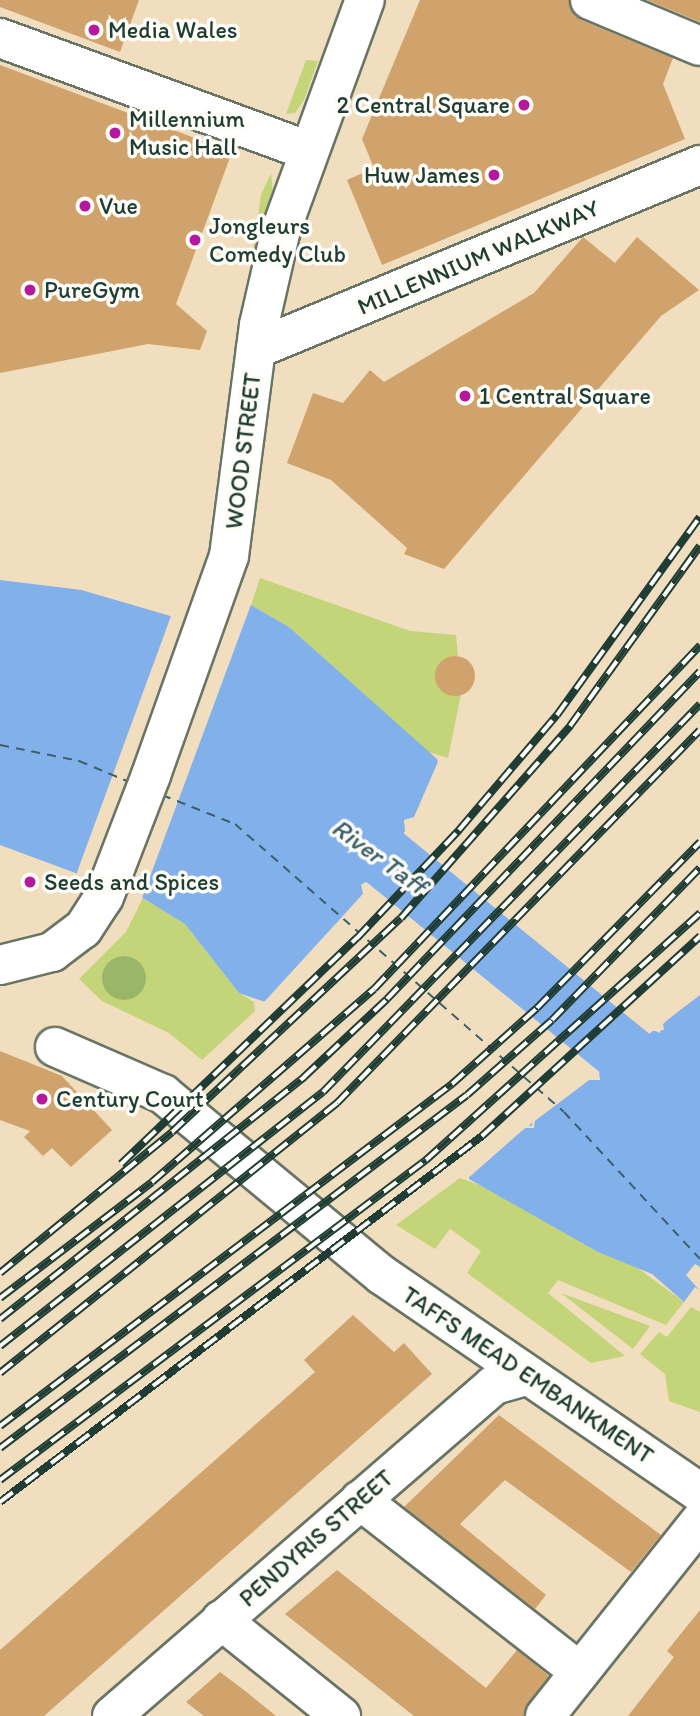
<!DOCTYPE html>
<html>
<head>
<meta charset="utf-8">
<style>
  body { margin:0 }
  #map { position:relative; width:700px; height:1716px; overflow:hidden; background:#f0debf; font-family:Itim,sans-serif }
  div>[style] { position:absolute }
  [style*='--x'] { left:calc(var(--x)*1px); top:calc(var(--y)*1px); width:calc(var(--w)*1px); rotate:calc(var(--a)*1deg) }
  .green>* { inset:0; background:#c3d578 }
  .forest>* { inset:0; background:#9ab668 }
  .round { border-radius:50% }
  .water>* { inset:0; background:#81b0eb }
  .pier>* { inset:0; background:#f0debf }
  .river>* { height:61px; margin:-30.5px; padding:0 30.5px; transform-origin:30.5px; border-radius:30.5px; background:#81b0eb }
  .ferry>* { height:2px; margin-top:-1px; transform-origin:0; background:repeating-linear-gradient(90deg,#3c606b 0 9px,transparent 0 16px) }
  .building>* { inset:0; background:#cfa36b }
  .roads { filter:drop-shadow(2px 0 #687565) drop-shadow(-2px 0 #687565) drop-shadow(0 2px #687565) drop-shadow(0 -2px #687565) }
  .minor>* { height:38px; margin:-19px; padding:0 19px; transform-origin:19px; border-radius:19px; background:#fff }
  .rail>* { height:8px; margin-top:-4px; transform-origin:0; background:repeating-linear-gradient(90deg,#fdfcf7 0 16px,#1f3d34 0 32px); box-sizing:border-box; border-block:2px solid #1f3d34 }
  .dots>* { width:19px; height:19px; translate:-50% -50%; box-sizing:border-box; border:4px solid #fdfcf7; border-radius:50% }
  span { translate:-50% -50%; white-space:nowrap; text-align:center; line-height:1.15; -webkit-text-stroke:7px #fdfcf7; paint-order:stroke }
  .poi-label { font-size:24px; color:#1f3d34 }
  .left { translate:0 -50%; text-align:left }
  .right { translate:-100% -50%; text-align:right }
  .street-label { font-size:24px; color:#1f3d34 }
  .water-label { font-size:26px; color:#3c606b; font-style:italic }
</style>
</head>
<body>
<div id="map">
  <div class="green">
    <div style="clip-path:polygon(306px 60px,318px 61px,304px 100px,295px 113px,286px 114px)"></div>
    <div style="clip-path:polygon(271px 173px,273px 193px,251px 265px,261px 195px)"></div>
    <div style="clip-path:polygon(260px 578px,410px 631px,456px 635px,458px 656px,443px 659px,435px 676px,445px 693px,461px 694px,448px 758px,428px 752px,289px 627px,251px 605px)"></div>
    <div style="clip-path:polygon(143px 898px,185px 924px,239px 993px,254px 1002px,255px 1011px,202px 1060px,169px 1033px,102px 1001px,79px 979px,126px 932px)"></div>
    <div style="clip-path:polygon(460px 1178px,494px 1190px,598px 1252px,628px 1261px,684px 1302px,666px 1325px,558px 1280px,548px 1293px,625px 1356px,591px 1363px,467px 1273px,481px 1251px,450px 1229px,435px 1249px,396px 1225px)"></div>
    <div style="clip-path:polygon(561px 1293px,650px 1326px,633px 1349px)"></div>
    <div style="clip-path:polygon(691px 1307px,700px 1312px,700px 1412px,669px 1401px,665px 1374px,640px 1354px,659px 1332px,667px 1337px)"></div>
  </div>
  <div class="forest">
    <div class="round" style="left:102px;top:956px;width:44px;height:44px"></div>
  </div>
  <div class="water">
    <div style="clip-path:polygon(0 580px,82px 590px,171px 616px,251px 605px,289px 627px,437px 759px,440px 768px,414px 818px,404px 820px,406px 830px,371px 883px,364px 882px,363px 894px,265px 1002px,239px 993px,185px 924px,143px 898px,0 845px)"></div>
    <div style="clip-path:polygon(700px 995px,700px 1267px,695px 1264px,686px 1275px,700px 1291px,695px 1287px,684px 1302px,652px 1274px,598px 1252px,469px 1179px,470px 1170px,589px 1080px,600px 1080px,598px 1073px,653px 1030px,660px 1033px,662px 1024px)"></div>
  </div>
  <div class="pier">
    <div style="clip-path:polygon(0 576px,83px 587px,169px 611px,252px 602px,141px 901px,76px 875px,171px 616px,82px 590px)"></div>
    <div style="clip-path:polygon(440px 757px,443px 770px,417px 819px,407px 822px,409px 832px,373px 885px,365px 886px,366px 896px,268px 1004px,252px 1005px,265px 1001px,363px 894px,361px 884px,371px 883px,405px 831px,404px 820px,414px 817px)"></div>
    <div style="clip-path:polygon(700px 991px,663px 1024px,664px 1030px,653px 1031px,599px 1073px,600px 1080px,589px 1080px,535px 1120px,534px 1128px,525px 1128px,466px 1180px,468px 1168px,523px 1125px,532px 1126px,533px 1118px,587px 1077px,597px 1078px,596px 1070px,651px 1027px,661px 1028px,660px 1021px)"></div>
  </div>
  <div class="river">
    <div style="--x:316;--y:813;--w:72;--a:31.9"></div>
    <div style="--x:377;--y:851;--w:417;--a:39.2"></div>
  </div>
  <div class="ferry">
    <div style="--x:0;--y:745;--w:81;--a:11.4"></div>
    <div style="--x:79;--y:761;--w:52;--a:22.6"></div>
    <div style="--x:162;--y:795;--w:79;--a:21.7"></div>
    <div style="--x:235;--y:824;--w:437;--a:41.2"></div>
    <div style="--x:564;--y:1112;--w:200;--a:47.2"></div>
  </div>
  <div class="building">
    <div style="clip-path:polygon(0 0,139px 0,120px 52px,0 7px)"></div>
    <div style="clip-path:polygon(420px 0,569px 0,581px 20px,673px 58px,663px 84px,685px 139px,382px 265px,347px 180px,374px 168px,362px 139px)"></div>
    <div style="clip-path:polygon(647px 0,700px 0,700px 22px)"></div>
    <div style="clip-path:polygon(0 65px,232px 152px,176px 304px,207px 331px,200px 350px,148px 344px,0 373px)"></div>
    <div style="clip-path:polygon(583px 237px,615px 263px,637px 237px,699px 290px,661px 316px,444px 569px,404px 554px,407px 548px,331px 480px,287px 463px,313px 393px,343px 403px,370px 370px,384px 382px,534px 293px)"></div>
    <div class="round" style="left:435px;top:656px;width:40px;height:40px"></div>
    <div style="clip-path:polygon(0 1051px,62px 1076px,112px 1130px,71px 1167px,52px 1148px,43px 1156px,24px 1137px,30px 1131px,0 1120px)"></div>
    <div style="clip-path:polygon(353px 1315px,394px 1352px,404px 1343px,432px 1374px,44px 1716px,0 1716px,0 1650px,315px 1372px,304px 1360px)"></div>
    <div style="clip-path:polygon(499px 1415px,661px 1535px,631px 1572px,505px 1480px,460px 1524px,546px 1595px,535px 1609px,404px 1507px)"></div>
    <div style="clip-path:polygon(337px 1570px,486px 1688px,517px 1650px,549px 1676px,524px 1716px,414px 1716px,285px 1614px)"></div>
    <div style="clip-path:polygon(700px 1610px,700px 1716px,628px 1716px,674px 1657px,667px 1651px)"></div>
    <div style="clip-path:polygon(220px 1672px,244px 1690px,276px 1716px,204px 1716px,186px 1702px)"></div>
  </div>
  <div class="roads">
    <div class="minor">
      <div style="--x:590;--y:0;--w:119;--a:22.7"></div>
      <div style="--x:0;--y:38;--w:328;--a:20.1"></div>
      <div style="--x:256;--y:349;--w:481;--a:-22.5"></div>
      <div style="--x:0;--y:965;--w:54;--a:-14"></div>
      <div style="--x:52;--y:952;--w:39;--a:-37"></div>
      <div style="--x:83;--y:929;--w:38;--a:-57"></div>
      <div style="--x:104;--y:897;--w:131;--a:-68.9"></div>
      <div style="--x:151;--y:775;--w:232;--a:-70.4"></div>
      <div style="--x:229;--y:556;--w:233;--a:-82.6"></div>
      <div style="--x:259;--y:325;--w:94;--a:-77.1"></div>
      <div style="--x:280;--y:233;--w:248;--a:-70"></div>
      <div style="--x:55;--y:1047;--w:118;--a:23.5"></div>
      <div style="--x:163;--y:1094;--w:284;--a:39.6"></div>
      <div style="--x:382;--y:1275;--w:386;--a:34.4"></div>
      <div style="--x:360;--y:1500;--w:279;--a:38"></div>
      <div style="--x:221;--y:1620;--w:154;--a:38.7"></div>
      <div style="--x:112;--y:1716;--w:505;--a:-40.91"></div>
      <div style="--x:494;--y:1385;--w:35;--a:-16"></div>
      <div style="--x:545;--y:1716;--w:249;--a:-51.5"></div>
    </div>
  </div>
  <div class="rail">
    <div style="--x:121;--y:1164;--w:327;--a:-43.8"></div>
    <div style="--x:357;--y:938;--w:149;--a:-46.6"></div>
    <div style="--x:459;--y:830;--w:151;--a:-49.6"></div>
    <div style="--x:557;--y:715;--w:244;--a:-54.2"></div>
    <div style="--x:0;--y:1273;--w:222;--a:-39.3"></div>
    <div style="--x:172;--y:1132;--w:313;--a:-43.1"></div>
    <div style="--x:401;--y:918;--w:256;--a:-48.6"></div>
    <div style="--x:570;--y:726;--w:222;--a:-54.2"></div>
    <div style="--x:0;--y:1298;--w:191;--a:-37.3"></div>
    <div style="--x:152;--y:1182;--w:294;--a:-41"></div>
    <div style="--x:374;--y:989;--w:474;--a:-46.5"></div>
    <div style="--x:0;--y:1319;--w:389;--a:-38.5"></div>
    <div style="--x:304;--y:1077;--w:114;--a:-43.2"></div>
    <div style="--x:387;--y:999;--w:453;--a:-46.3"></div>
    <div style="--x:0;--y:1346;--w:411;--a:-38.2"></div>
    <div style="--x:323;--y:1092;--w:541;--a:-45.82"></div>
    <div style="--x:0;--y:1373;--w:432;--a:-38.7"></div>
    <div style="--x:337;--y:1103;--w:520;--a:-45.78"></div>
    <div style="--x:0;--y:1426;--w:567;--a:-37.11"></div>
    <div style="--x:452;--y:1084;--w:114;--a:-41.8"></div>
    <div style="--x:537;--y:1008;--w:233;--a:-45.5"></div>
    <div style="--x:0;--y:1448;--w:585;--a:-37.09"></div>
    <div style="--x:467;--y:1095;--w:113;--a:-41.4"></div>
    <div style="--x:552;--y:1020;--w:212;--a:-45.8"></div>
    <div style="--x:0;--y:1480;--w:533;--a:-36.91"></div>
    <div style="--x:426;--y:1160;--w:369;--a:-42"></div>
    <div style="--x:0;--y:1502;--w:605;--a:-37.21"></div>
    <div style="--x:482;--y:1136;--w:296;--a:-42.5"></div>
  </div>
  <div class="dots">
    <div style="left:94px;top:30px;background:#b5179e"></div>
    <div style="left:524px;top:105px;background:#b5179e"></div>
    <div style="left:115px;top:133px;background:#b5179e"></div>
    <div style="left:494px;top:175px;background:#b5179e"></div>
    <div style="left:85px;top:206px;background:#b5179e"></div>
    <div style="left:195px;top:240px;background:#b5179e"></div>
    <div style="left:30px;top:290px;background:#b5179e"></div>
    <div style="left:465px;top:396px;background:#b5179e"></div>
    <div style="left:30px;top:882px;background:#b5179e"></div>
    <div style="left:42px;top:1099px;background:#b5179e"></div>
  </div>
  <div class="poi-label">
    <span class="left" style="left:108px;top:30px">Media Wales</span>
    <span class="right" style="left:510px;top:105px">2 Central Square</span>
    <span class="left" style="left:129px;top:133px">Millennium<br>Music Hall</span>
    <span class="right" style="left:480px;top:175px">Huw James</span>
    <span class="left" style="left:99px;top:206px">Vue</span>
    <span class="left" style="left:209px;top:240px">Jongleurs<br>Comedy Club</span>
    <span class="left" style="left:44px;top:290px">PureGym</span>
    <span class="left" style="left:479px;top:396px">1 Central Square</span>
    <span class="left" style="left:44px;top:882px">Seeds and Spices</span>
    <span class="left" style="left:56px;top:1099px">Century Court</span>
  </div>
  <div class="street-label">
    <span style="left:478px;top:257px;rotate:-23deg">MILLENNIUM WALKWAY</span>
    <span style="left:243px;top:451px;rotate:-83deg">WOOD STREET</span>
    <span style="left:528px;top:1375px;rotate:34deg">TAFFS MEAD EMBANKMENT</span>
    <span style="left:316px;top:1538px;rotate:-41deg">PENDYRIS STREET</span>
  </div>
  <div class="water-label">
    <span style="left:379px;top:857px;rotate:36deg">River Taff</span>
  </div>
</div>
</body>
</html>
